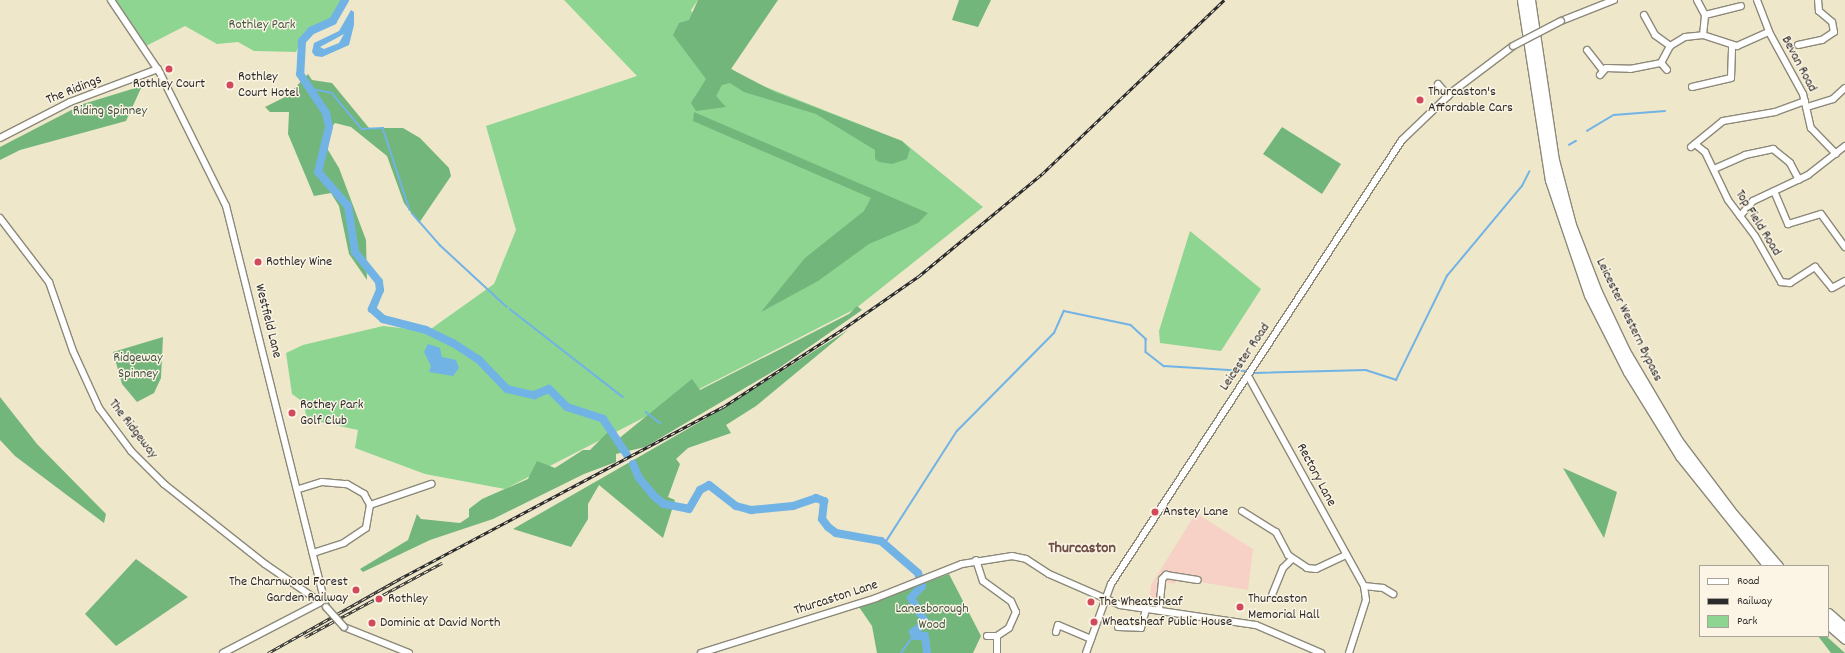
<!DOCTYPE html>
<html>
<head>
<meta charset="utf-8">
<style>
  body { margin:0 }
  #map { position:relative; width:1845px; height:653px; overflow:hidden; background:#eee7ca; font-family:Dekko,sans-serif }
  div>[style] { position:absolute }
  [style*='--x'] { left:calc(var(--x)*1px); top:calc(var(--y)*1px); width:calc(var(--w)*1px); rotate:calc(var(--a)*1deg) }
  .built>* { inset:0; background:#f7d1c6 }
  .green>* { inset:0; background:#8dd591 }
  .forest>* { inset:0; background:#72b67b }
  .water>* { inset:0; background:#72b3e6 }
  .stream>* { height:1.5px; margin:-0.75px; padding:0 0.75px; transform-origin:0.75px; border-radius:0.75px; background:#72b3e6 }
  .river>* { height:8px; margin:-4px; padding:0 4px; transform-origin:4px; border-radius:4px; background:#72b3e6 }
  .roads { filter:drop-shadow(1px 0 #8c897a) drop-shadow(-1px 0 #8c897a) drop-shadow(0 1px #8c897a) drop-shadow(0 -1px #8c897a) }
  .minor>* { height:6px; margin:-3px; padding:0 3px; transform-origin:3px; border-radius:3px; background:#fff }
  .highway>* { height:9px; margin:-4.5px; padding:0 4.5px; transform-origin:4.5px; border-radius:4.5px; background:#fff }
  .rail>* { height:3px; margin-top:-1.5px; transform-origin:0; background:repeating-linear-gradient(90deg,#fcf5e5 0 4.5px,#2b2b2b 0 9px); box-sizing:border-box; border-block:1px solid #2b2b2b }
  .bridges { filter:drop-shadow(1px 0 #8c897a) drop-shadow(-1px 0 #8c897a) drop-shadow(0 1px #8c897a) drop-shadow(0 -1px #8c897a) }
  .minor-bridge>* { height:6px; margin:-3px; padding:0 3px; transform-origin:3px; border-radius:3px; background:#fff }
  .dots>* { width:11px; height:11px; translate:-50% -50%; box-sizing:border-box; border:2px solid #fcf5e5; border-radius:50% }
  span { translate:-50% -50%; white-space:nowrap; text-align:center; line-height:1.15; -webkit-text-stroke:3px #fcf5e5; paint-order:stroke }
  .park-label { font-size:14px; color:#445644 }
  .street-label { font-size:14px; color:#2b2b2b }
  .poi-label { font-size:14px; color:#2b2b2b }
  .left { translate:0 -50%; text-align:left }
  .right { translate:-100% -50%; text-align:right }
  .quarter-label { font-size:16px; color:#6e5048; font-weight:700 }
  .legend { position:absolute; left:1699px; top:565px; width:130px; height:72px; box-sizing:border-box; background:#fcf5e5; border:1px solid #a8a49b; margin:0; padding:5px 7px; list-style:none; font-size:12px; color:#2b2b2b }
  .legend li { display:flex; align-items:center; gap:8px; height:20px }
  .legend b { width:20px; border:1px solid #a8a49b }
</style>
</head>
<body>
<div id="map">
  <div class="built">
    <div style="clip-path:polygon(1196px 513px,1253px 549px,1248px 590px,1176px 578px,1175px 584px,1165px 582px,1161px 606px,1149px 605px,1151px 585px)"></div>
  </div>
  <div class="green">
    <div style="clip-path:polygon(113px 0,342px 0,331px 19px,305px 33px,296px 52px,254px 51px,238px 42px,217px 44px,185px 26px,146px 46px)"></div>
    <div style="clip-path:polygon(564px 0,698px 0,691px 10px,711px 55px,748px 80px,902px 141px,983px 207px,855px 309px,505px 489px,425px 474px,355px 448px,358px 430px,307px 419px,303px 402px,292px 394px,286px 353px,303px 345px,383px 326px,428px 331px,494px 284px,516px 230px,486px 126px,637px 76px)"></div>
    <div style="clip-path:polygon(1190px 231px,1261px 289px,1221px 351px,1160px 343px,1159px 331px)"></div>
  </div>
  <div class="forest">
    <div style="clip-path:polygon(698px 0,778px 0,731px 69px,775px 92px,902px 141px,910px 149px,907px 159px,892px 164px,879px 162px,875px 159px,875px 150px,816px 114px,744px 92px,730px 83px,722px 85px,716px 96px,726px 107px,696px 111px,691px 103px,706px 79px,673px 35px,679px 23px,689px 20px)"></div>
    <div style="clip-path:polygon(959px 0,991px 0,978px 27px,952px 20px)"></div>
    <div style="clip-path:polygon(308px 74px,312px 80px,332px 83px,369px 128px,403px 128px,420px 138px,449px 168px,451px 176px,419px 223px,404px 203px,387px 156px,351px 127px,335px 123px,329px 131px,328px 150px,339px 168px,366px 240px,367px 280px,349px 254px,339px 206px,331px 193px,314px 196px,288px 134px,289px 112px,270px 112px,265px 107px,287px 96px)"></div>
    <div style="clip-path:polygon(142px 86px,126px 121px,20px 150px,0 160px,0 147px,83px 104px)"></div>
    <div style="clip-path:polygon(694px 112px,928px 213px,918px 223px,869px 244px,818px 281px,761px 312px,805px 258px,864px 211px,871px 198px,693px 121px)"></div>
    <div style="clip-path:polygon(1282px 127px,1341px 164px,1322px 194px,1263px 154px)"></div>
    <div style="clip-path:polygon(857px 306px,862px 310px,779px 368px,645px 447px,616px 454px,616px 462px,584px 474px,493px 519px,430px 540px,363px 572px,360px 569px,408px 540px,417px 514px,421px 519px,460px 523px,469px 517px,469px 509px,482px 499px,528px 479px,537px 461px,555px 468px,583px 450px,590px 450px,610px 430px,617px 440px,692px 379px,700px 390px,849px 314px)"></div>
    <div style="clip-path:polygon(848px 330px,756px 406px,726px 425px,731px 433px,688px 448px,676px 459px,680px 464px,668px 497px,675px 500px,663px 538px,599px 485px,588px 504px,588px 519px,571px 547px,513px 529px,705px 419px)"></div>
    <div style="clip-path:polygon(163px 337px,161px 378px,154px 393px,137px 402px,122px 384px,113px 352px)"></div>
    <div style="clip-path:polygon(0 397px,37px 444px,106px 514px,104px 523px,15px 456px,0 440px)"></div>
    <div style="clip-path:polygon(1563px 468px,1617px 492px,1604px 538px)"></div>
    <div style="clip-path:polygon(136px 559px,188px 597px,116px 646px,85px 614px)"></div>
    <div style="clip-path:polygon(949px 574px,981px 636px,973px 653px,877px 653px,872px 626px,859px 607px)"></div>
    <div style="clip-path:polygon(1818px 636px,1826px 636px,1845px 653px,1831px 653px)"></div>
  </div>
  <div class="water">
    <div style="clip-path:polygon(evenodd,351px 10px,354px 12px,354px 25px,349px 45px,322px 57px,315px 56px,312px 52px,314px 43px,339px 31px,351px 10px,344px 34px,339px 43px,324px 49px,320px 47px,344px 34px)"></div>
    <div style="clip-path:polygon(428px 344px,440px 348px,442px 357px,456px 360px,459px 368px,453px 376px,429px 372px,431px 366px,424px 352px)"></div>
  </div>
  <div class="stream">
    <div style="--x:307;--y:88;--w:25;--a:11"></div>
    <div style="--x:332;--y:93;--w:47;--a:50.2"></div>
    <div style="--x:362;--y:129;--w:21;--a:-3"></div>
    <div style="--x:383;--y:128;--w:86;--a:71.8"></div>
    <div style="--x:1587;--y:131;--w:31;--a:-31"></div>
    <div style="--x:1614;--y:115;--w:51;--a:-4.5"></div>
    <div style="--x:1569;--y:145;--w:8;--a:-30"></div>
    <div style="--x:412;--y:213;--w:43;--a:48.8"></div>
    <div style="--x:440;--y:245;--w:91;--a:42.8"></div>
    <div style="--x:510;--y:309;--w:143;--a:37.9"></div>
    <div style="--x:1255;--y:373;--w:111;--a:-1.5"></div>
    <div style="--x:1366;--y:370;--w:32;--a:18"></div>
    <div style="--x:1396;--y:380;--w:116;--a:-63.9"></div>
    <div style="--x:1447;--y:276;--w:117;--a:-50.2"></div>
    <div style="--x:1522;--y:186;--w:16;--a:-63"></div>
    <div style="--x:646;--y:412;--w:18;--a:38"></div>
    <div style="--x:885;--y:543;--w:133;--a:-57.3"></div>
    <div style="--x:957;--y:431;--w:138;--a:-45.3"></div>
    <div style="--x:1054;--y:333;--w:24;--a:-66"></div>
    <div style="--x:1064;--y:311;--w:68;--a:11.8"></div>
    <div style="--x:1131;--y:325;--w:21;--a:43"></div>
    <div style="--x:1146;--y:339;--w:13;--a:90"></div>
    <div style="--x:1146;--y:352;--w:23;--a:38"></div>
    <div style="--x:1164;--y:366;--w:81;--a:3.5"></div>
    <div style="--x:901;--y:653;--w:22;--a:-54"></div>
  </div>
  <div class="river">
    <div style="--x:345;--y:0;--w:24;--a:120"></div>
    <div style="--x:333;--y:21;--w:24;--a:156"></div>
    <div style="--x:311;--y:31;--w:13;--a:132"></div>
    <div style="--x:302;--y:41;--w:33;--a:93"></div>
    <div style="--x:300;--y:74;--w:47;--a:56.3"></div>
    <div style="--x:326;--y:113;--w:14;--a:78"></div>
    <div style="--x:329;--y:127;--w:46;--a:103.7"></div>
    <div style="--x:318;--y:172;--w:45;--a:48.6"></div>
    <div style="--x:348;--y:206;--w:47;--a:81.3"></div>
    <div style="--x:355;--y:252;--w:38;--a:51"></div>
    <div style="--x:379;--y:282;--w:8;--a:83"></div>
    <div style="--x:380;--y:290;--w:21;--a:113"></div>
    <div style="--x:372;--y:309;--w:15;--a:42"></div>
    <div style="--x:383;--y:319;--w:44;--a:14.3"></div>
    <div style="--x:426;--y:330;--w:30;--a:26"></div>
    <div style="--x:453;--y:343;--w:31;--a:33"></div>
    <div style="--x:479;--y:360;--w:40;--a:46"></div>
    <div style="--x:507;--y:389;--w:28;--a:13"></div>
    <div style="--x:534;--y:395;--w:16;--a:-22"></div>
    <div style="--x:549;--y:389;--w:25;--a:45"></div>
    <div style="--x:567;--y:407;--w:38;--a:18"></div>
    <div style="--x:603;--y:419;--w:43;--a:56.3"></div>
    <div style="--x:633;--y:464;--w:15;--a:67"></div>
    <div style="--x:639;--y:478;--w:25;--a:50"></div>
    <div style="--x:655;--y:497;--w:11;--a:38"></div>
    <div style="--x:664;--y:504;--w:25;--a:11"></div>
    <div style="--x:689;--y:509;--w:22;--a:-60"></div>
    <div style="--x:700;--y:490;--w:10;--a:-29"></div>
    <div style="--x:709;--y:485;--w:34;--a:38"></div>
    <div style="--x:736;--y:506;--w:16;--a:15"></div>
    <div style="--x:751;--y:510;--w:42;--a:-5.4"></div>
    <div style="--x:793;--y:506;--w:24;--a:-19"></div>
    <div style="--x:816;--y:498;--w:9;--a:21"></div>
    <div style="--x:824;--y:501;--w:18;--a:96"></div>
    <div style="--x:822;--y:519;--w:10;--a:53"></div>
    <div style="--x:828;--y:527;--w:10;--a:37"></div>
    <div style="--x:836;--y:533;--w:46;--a:10.1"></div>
    <div style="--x:881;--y:541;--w:49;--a:40.9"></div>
    <div style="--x:918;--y:573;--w:14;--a:73"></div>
    <div style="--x:922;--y:586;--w:16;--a:133"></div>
    <div style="--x:911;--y:598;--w:29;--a:59"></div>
    <div style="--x:926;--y:623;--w:16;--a:145"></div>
    <div style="--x:913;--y:632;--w:4;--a:63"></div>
    <div style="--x:915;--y:636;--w:10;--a:0"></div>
    <div style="--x:925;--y:636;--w:17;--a:83"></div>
  </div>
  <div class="roads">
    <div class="minor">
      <div style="--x:111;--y:0;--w:88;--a:56.1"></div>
      <div style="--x:160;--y:73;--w:148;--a:63.6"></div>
      <div style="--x:226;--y:206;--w:413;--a:76"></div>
      <div style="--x:1697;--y:0;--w:17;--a:62"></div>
      <div style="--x:1757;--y:0;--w:34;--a:69"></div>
      <div style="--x:1769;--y:32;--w:71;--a:61.3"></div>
      <div style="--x:1803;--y:94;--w:35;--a:77"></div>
      <div style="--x:1811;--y:128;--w:36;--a:46"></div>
      <div style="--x:1644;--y:15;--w:23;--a:61"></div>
      <div style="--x:1655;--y:35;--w:19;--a:36"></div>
      <div style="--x:1561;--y:21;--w:57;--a:-21.6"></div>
      <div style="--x:1703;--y:35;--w:20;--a:-84"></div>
      <div style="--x:1705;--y:15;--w:37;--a:-14"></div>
      <div style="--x:1798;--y:45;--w:25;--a:-12"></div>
      <div style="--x:1822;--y:40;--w:14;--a:-34"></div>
      <div style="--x:1834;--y:32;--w:10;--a:-101"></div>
      <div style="--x:1832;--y:22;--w:17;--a:-140"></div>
      <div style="--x:1819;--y:11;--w:11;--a:-95"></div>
      <div style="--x:1587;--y:50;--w:24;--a:52"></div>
      <div style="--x:1661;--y:63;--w:9;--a:49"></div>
      <div style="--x:1600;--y:75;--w:9;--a:-49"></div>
      <div style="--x:1606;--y:68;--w:24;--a:2"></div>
      <div style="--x:1630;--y:69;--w:32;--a:-11"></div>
      <div style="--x:1661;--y:63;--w:19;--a:-62"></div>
      <div style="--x:1670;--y:46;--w:17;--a:-31"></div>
      <div style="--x:1685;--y:37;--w:18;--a:-6"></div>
      <div style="--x:1703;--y:35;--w:36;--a:18"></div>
      <div style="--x:1737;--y:46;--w:35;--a:-24"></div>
      <div style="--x:1438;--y:84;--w:16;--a:50"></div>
      <div style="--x:1692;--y:87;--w:40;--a:-13"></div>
      <div style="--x:1731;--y:78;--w:32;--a:-88"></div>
      <div style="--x:1807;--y:107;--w:27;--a:-17"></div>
      <div style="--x:1833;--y:99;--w:16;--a:-43"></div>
      <div style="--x:0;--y:138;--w:79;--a:-27.2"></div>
      <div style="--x:70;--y:102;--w:94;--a:-20.6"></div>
      <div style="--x:1695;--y:144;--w:13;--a:39"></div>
      <div style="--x:1705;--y:152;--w:53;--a:64.4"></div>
      <div style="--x:1728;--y:200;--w:45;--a:53.1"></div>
      <div style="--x:1755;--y:236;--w:53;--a:60.5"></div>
      <div style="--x:1781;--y:282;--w:9;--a:6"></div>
      <div style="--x:1790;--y:283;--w:30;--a:-33"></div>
      <div style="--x:1815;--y:267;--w:27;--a:51"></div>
      <div style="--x:1832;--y:288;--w:15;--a:-28"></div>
      <div style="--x:1691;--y:147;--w:41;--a:-39.1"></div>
      <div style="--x:1723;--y:121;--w:53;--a:-9.8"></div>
      <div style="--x:1775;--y:112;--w:32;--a:-20"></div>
      <div style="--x:1714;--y:169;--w:34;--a:-24"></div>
      <div style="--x:1745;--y:155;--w:29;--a:-12"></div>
      <div style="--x:1773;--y:149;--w:22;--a:39"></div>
      <div style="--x:1790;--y:163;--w:19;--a:62"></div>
      <div style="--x:1774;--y:191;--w:36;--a:67"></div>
      <div style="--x:1788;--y:224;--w:34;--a:-17"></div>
      <div style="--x:1821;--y:214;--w:41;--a:54"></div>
      <div style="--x:1740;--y:216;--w:20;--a:-49"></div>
      <div style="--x:1753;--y:201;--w:61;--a:-25.3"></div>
      <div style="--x:1808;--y:175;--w:47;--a:-38.1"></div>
      <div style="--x:0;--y:218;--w:81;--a:52.6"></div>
      <div style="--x:49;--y:282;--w:73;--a:70.8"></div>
      <div style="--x:73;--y:351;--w:63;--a:65.5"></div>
      <div style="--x:99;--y:408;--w:54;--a:53.3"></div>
      <div style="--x:131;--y:451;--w:47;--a:45"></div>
      <div style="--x:164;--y:484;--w:129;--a:38.4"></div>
      <div style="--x:265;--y:564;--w:62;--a:34.5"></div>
      <div style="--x:1248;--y:376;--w:240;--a:61.1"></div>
      <div style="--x:1364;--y:586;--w:14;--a:82"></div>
      <div style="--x:1366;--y:600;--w:56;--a:107.8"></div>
      <div style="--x:299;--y:489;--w:24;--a:-17"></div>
      <div style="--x:322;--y:482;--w:25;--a:5"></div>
      <div style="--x:347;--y:484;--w:20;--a:30"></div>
      <div style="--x:364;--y:494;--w:13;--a:61"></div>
      <div style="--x:370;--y:505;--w:23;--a:100"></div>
      <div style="--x:366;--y:528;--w:27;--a:146"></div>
      <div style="--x:344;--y:543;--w:33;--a:162"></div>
      <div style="--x:370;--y:505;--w:65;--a:-19"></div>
      <div style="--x:1242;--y:511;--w:40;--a:32"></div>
      <div style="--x:1276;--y:532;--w:26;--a:62"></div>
      <div style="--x:1288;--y:555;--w:23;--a:34"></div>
      <div style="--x:1307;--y:568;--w:9;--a:6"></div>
      <div style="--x:1316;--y:569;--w:33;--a:-25"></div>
      <div style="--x:976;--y:560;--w:22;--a:72"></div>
      <div style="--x:983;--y:581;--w:34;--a:36"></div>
      <div style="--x:1011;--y:601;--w:12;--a:66"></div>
      <div style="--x:1016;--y:612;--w:17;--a:114"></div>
      <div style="--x:1009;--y:628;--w:14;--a:146"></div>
      <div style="--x:997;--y:636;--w:10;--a:180"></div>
      <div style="--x:1364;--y:586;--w:19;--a:6"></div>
      <div style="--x:1383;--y:588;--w:12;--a:31"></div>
      <div style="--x:1272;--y:595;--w:29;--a:-68"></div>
      <div style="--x:1283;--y:568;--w:13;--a:-45"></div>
      <div style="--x:1159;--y:610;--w:31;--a:-84"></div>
      <div style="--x:1162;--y:579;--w:6;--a:-45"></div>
      <div style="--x:1166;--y:575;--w:32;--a:9"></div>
      <div style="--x:344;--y:627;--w:70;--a:21.8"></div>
      <div style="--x:1118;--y:627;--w:23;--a:2"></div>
      <div style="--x:1141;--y:628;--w:20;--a:-75"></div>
      <div style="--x:1056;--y:632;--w:7;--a:-74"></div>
      <div style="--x:1058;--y:625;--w:36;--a:23"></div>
      <div style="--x:997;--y:636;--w:17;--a:90"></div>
      <div style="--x:223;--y:653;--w:113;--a:-27.5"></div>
      <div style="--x:701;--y:653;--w:183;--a:-17.4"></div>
      <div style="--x:876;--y:598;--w:92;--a:-21.6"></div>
      <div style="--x:962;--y:564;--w:51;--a:-9.1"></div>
      <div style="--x:1012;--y:556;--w:14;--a:12"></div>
      <div style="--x:1026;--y:559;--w:27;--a:33"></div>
      <div style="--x:1049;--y:574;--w:77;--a:23.6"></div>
      <div style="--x:1120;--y:605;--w:137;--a:8.4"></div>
      <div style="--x:1256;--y:625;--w:71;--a:23.3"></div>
      <div style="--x:1086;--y:653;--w:73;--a:-70.1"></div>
      <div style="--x:1111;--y:584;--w:531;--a:-56.76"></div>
      <div style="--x:1402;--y:140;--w:69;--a:-43.8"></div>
      <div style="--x:1452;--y:92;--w:76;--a:-37"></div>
    </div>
    <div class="highway">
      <div style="--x:1522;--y:0;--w:182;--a:81.2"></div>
      <div style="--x:1550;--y:180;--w:121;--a:71.3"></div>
      <div style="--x:1589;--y:295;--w:86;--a:63.1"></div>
      <div style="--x:1628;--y:372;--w:99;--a:58.2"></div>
      <div style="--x:1680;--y:456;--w:141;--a:51.3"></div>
      <div style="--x:1530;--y:0;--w:162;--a:81.5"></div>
      <div style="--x:1554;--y:160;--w:67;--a:75.3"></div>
      <div style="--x:1571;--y:225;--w:72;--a:68.8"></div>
      <div style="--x:1597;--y:292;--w:65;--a:64.6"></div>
      <div style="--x:1625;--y:351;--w:104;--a:59.5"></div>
      <div style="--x:1678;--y:441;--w:91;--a:53"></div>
      <div style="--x:1733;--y:514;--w:69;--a:49.1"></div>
      <div style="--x:1828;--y:613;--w:23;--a:41"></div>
      <div style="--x:1828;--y:624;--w:23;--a:41"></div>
    </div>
  </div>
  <div class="rail">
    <div style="--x:305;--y:637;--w:156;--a:-28.4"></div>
    <div style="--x:268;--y:653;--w:153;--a:-29.4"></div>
    <div style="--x:401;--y:578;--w:365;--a:-28"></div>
    <div style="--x:723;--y:407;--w:143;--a:-33"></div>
    <div style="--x:843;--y:329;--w:93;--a:-34.9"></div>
    <div style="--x:919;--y:276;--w:160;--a:-39.7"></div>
    <div style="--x:1042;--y:174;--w:252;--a:-43.7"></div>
  </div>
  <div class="bridges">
    <div class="minor-bridge">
      <div style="--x:1513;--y:46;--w:54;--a:-27.5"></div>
      <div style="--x:326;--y:607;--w:27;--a:48"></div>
    </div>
  </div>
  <div class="dots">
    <div style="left:169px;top:69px;background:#d1495b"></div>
    <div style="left:230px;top:85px;background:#d1495b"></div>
    <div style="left:1420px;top:100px;background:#d1495b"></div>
    <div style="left:258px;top:262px;background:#d1495b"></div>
    <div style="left:292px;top:413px;background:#d1495b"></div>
    <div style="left:1155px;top:512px;background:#d1495b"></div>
    <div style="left:356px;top:590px;background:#d1495b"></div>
    <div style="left:379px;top:599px;background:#d1495b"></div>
    <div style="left:1091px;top:602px;background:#d1495b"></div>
    <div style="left:1240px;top:607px;background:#d1495b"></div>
    <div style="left:1094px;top:622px;background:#d1495b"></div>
    <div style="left:372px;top:623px;background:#d1495b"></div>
  </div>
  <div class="park-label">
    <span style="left:262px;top:25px">Rothley Park</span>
    <span style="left:110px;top:111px">Riding Spinney</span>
    <span style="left:138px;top:366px">Ridgeway<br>Spinney</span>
    <span style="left:932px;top:617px">Lanesborough<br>Wood</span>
  </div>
  <div class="street-label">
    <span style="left:1799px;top:64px;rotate:62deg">Bevan Road</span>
    <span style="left:74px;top:90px;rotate:-22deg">The Ridings</span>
    <span style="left:1758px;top:223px;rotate:58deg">Top Field Road</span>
    <span style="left:1629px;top:320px;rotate:64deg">Leicester Western Bypass</span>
    <span style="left:268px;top:321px;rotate:76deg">Westfield Lane</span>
    <span style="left:1245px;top:357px;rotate:-56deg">Leicester Road</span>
    <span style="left:133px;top:429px;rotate:52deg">The Ridgeway</span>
    <span style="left:1316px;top:475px;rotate:62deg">Rectory Lane</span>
    <span style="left:836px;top:598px;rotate:-18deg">Thurcaston Lane</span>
  </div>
  <div class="poi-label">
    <span class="left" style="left:238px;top:85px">Rothley<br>Court Hotel</span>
    <span style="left:169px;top:84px">Rothley Court</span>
    <span class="left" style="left:1428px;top:100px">Thurcaston's<br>Affordable Cars</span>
    <span class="left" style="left:266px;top:262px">Rothley Wine</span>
    <span class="left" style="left:300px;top:413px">Rothey Park<br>Golf Club</span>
    <span class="left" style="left:1163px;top:512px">Anstey Lane</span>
    <span class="right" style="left:348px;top:590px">The Charnwood Forest<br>Garden Railway</span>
    <span class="left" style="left:388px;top:599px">Rothley</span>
    <span class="left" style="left:1248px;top:607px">Thurcaston<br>Memorial Hall</span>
    <span class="left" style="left:1099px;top:602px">The Wheatsheaf</span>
    <span class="left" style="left:1102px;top:622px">Wheatsheaf Public House</span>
    <span class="left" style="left:380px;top:623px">Dominic at David North</span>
  </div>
  <div class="quarter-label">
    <span style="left:1082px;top:549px">Thurcaston</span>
  </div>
  <ul class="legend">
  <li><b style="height:5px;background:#fff"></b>Road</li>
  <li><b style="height:5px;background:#2b2b2b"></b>Railway</li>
  <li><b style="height:11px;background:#8dd591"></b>Park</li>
  </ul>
</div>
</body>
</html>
